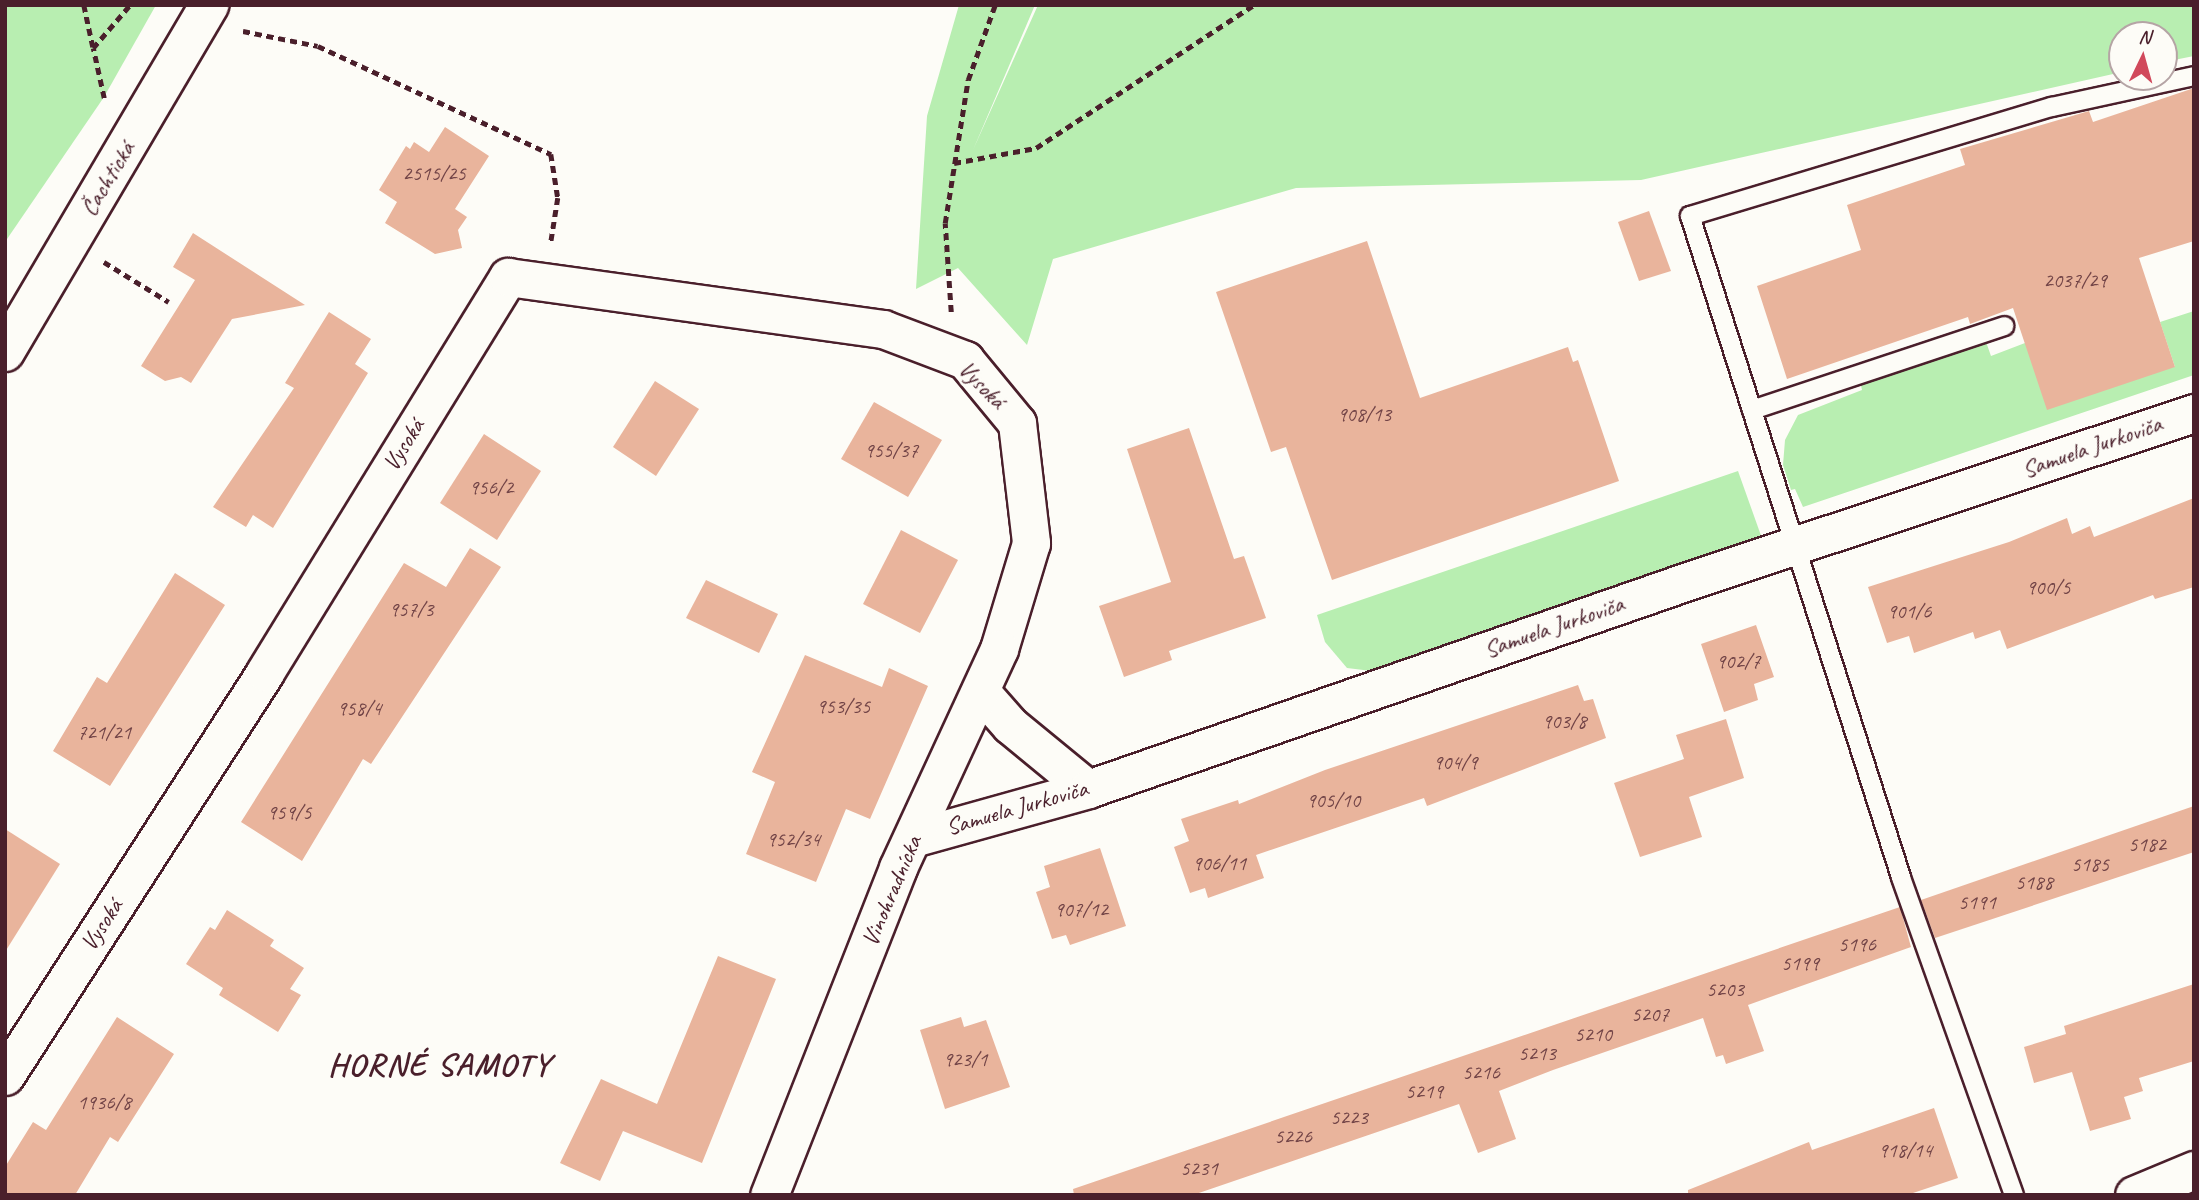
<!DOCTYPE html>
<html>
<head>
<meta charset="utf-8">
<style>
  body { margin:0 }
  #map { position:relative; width:2199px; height:1200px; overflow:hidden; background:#fdfcf7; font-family:Caveat,sans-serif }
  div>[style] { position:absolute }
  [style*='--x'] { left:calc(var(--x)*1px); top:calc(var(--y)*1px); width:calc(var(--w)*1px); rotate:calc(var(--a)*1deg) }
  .green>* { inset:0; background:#b8eeb1 }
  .building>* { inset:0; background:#e9b49c }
  .path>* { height:4.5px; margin-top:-2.25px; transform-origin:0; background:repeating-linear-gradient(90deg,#4a1f2b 0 7px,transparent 0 12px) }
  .roads { filter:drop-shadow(2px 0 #4a1f2b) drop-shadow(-2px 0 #4a1f2b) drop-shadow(0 2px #4a1f2b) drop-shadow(0 -2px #4a1f2b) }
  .lane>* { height:18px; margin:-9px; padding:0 9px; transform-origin:9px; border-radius:9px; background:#fdfcf7 }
  .street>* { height:37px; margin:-18.5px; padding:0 18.5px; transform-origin:18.5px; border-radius:18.5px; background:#fdfcf7 }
  .secondary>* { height:38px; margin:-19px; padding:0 19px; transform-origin:19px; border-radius:19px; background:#fdfcf7 }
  span { translate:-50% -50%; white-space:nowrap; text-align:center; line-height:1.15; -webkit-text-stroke:5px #fdfcf7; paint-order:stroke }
  .number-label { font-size:21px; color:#724447 }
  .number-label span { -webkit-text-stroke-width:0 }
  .street-label { font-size:24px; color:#4a1f2b }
  .district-label { font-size:32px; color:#4a1f2b; font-weight:700; letter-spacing:2px }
  .frame { position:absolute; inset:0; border:7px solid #4a1f2b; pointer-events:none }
  .north { position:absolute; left:2108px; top:21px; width:70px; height:70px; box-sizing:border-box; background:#fdfcf7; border:2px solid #b5a4a5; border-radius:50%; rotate:5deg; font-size:19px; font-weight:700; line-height:28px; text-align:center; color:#4a1f2b }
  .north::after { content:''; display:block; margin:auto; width:24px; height:32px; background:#d1495b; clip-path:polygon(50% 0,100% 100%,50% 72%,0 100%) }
</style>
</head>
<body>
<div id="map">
  <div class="green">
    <div style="clip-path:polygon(5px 5px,156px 5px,104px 97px,5px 242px)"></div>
    <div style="clip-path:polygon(959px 5px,1035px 5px,973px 150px,1038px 5px,2194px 5px,2194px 56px,2164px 62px,2164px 35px,2122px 35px,2122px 72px,1641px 180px,1296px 188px,1053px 259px,1027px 345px,958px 268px,916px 289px,927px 116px)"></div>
    <div style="clip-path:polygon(2194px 311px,2194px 375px,1803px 507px,1795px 489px,1791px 490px,1783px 465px,1785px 440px,1798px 415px,1862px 390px,1860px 381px,1985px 339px,1991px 356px,2025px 343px,2175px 367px,2160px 322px)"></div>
    <div style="clip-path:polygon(1738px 471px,1764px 544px,1388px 673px,1347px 668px,1325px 642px,1317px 615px)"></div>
  </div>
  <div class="building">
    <div style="clip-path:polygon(2194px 88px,2194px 241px,2139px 258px,2175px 367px,2047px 410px,2013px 308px,1970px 324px,1968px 317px,1787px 379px,1757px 286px,1861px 250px,1847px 205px,1965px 165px,1960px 149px,2089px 111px,2093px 122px)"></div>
    <div style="clip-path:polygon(445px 127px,489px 156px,455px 209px,467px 217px,458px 230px,462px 248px,435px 254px,385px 223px,397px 202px,379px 190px,406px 146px,410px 149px,414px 142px,429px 152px)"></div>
    <div style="clip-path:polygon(1649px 211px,1671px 271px,1639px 281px,1618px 222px)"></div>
    <div style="clip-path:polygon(193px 233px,305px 305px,232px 319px,191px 383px,181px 377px,165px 381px,141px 366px,195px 280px,173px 267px)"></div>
    <div style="clip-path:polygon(1367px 241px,1420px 398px,1568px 347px,1573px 362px,1578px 360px,1619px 481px,1332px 580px,1286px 447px,1271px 452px,1216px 292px)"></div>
    <div style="clip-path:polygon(329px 312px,371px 339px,355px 364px,368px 373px,273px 528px,253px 515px,246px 527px,213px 507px,294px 388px,285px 383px)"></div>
    <div style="clip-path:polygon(655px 381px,699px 409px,656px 476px,613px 447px)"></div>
    <div style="clip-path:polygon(874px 402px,942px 440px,908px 497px,841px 459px)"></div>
    <div style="clip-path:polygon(1189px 428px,1234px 559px,1244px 556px,1266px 618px,1169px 651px,1172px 660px,1124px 677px,1099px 606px,1171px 582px,1127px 449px)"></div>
    <div style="clip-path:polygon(484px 434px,541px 471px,497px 540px,440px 503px)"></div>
    <div style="clip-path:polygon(2194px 498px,2194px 587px,2155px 599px,2153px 595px,2007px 649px,2000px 630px,1975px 639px,1973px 632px,1914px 653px,1909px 636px,1887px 643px,1868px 587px,2009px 542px,2067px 518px,2072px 534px,2090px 526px,2094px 537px)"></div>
    <div style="clip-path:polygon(901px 530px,958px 560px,920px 633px,863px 604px)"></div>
    <div style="clip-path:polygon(470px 548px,501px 567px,371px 764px,363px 759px,302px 861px,241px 822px,404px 563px,446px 587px)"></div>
    <div style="clip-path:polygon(175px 573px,225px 605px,110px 786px,53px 751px,97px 677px,107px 683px)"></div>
    <div style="clip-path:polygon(706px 580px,778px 614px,759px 653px,686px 618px)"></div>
    <div style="clip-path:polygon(1756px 625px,1774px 677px,1754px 684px,1758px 700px,1724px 712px,1701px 644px)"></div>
    <div style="clip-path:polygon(805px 655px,882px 687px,889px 668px,928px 686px,870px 819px,846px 809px,816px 882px,746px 854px,775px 782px,752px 772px)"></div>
    <div style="clip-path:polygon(1578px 685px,1584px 701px,1593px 699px,1606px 738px,1427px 806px,1424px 798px,1256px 855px,1264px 878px,1208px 898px,1205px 888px,1190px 893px,1174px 847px,1189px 841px,1181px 819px,1238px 800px,1239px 804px,1325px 770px)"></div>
    <div style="clip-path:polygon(1726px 719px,1744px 778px,1689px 797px,1702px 837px,1640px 857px,1614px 783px,1684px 759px,1676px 735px)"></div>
    <div style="clip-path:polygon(2194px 806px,2194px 852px,1935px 938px,1921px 900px)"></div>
    <div style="clip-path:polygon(5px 829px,60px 864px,5px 952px)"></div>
    <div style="clip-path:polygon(1100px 848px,1126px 926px,1070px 945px,1066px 935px,1052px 939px,1036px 892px,1050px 887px,1044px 866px)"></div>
    <div style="clip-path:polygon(1900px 907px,1911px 947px,1748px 1005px,1764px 1051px,1726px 1064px,1723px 1055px,1716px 1057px,1703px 1018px,1553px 1070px,1499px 1091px,1516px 1139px,1478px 1153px,1459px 1104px,1193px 1195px,1074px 1195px,1073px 1189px)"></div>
    <div style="clip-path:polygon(227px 910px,274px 940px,270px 946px,304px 968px,290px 989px,301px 995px,278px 1032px,219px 995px,223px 988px,186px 964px,210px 927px,215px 930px)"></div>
    <div style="clip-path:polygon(718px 956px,776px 979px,702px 1163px,623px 1131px,600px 1181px,560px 1163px,601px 1079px,657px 1104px)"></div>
    <div style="clip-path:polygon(2194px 984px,2194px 1061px,2139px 1078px,2143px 1091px,2124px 1097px,2131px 1119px,2090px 1131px,2072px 1072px,2034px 1083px,2024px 1047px,2066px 1034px,2064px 1026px)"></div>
    <div style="clip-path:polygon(117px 1017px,174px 1054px,118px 1142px,110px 1137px,75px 1195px,5px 1195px,5px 1167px,33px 1122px,46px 1130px)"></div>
    <div style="clip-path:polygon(961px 1017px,964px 1027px,986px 1020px,1010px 1087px,945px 1109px,920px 1030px)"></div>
    <div style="clip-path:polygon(1934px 1108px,1958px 1178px,1907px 1195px,1688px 1195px,1688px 1190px,1809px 1142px,1812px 1150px)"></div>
  </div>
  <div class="path">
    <div style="--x:84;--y:5;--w:43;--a:77.9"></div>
    <div style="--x:243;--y:31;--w:76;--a:11.3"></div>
    <div style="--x:318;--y:46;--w:257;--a:24.9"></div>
    <div style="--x:551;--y:154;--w:45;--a:81"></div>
    <div style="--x:558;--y:198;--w:45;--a:99"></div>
    <div style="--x:104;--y:98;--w:51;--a:-102.4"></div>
    <div style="--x:93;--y:48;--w:57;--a:-49.3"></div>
    <div style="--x:954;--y:163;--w:83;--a:-10.4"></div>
    <div style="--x:1036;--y:148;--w:261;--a:-33.3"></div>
    <div style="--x:104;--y:262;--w:76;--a:31.6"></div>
    <div style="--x:951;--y:312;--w:89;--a:-93.9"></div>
    <div style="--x:945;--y:223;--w:145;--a:-80.9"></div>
    <div style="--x:968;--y:80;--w:80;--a:-70.2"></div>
  </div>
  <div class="roads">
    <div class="lane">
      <div style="--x:1752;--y:410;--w:266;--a:-18.4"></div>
      <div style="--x:2014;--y:1195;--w:337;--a:-109.6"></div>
      <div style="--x:1901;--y:877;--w:694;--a:-107.7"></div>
      <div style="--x:1690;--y:216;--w:378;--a:-16.8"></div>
      <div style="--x:2052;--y:107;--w:145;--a:-12.3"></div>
    </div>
    <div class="street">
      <div style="--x:981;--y:692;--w:44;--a:48.7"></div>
      <div style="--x:1010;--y:725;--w:101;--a:39.4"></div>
      <div style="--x:913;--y:838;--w:182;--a:-15.6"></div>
      <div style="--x:1088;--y:789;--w:635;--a:-19.12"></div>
      <div style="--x:1688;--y:581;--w:533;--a:-18.37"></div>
      <div style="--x:5;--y:1076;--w:480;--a:-57.2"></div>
      <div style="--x:265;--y:672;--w:464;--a:-58.4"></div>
      <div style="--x:508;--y:277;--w:379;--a:7.9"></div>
      <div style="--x:883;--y:329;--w:88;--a:20.7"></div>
      <div style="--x:965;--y:360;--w:82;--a:50.5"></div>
      <div style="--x:1017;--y:423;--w:121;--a:83.3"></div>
      <div style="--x:1031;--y:543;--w:111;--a:106.8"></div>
      <div style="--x:999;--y:649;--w:241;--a:114.8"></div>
      <div style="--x:898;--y:868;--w:352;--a:111.5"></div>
      <div style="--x:2134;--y:1195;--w:65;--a:-22.6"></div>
    </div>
    <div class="secondary">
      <div style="--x:5;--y:352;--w:403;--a:-59.5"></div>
    </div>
  </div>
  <div class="number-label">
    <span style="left:434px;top:173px">2515/25</span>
    <span style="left:2075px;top:280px">2037/29</span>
    <span style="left:1364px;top:414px">908/13</span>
    <span style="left:891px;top:450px">955/37</span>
    <span style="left:491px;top:487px">956/2</span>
    <span style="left:2048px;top:587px">900/5</span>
    <span style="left:411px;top:609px">957/3</span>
    <span style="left:1909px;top:611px">901/6</span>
    <span style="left:1738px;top:661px">902/7</span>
    <span style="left:843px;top:706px">953/35</span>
    <span style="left:359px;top:708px">958/4</span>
    <span style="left:1564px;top:721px">903/8</span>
    <span style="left:104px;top:732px">721/21</span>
    <span style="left:1455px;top:762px">904/9</span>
    <span style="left:1333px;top:800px">905/10</span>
    <span style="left:289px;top:812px">959/5</span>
    <span style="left:793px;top:839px">952/34</span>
    <span style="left:2147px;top:844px">5182</span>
    <span style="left:1219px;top:863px">906/11</span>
    <span style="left:2090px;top:864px">5185</span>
    <span style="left:2034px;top:882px">5188</span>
    <span style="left:1977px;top:902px">5191</span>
    <span style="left:1081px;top:909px">907/12</span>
    <span style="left:1857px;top:944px">5196</span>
    <span style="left:1800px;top:963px">5199</span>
    <span style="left:1725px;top:989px">5203</span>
    <span style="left:1650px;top:1014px">5207</span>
    <span style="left:1593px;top:1034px">5210</span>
    <span style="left:1537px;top:1053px">5213</span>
    <span style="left:965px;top:1059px">923/1</span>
    <span style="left:1481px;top:1072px">5216</span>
    <span style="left:1424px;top:1091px">5219</span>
    <span style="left:104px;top:1102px">1936/8</span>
    <span style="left:1349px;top:1117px">5223</span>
    <span style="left:1293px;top:1136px">5226</span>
    <span style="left:1905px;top:1150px">918/14</span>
    <span style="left:1199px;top:1168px">5231</span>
  </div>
  <div class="street-label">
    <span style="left:108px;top:179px;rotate:-59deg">Čachtická</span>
    <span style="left:982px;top:385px;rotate:46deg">Vysoká</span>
    <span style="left:404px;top:445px;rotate:-58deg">Vysoká</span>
    <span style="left:2092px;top:447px;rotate:-19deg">Samuela Jurkoviča</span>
    <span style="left:1554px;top:627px;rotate:-19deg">Samuela Jurkoviča</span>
    <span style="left:1017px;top:808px;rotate:-16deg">Samuela Jurkoviča</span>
    <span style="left:892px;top:891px;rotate:-67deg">Vinohradnícka</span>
    <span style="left:102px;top:925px;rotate:-57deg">Vysoká</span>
  </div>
  <div class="district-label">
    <span style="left:440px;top:1065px">HORNÉ SAMOTY</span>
  </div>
  <div class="frame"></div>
  <div class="north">N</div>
</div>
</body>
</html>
